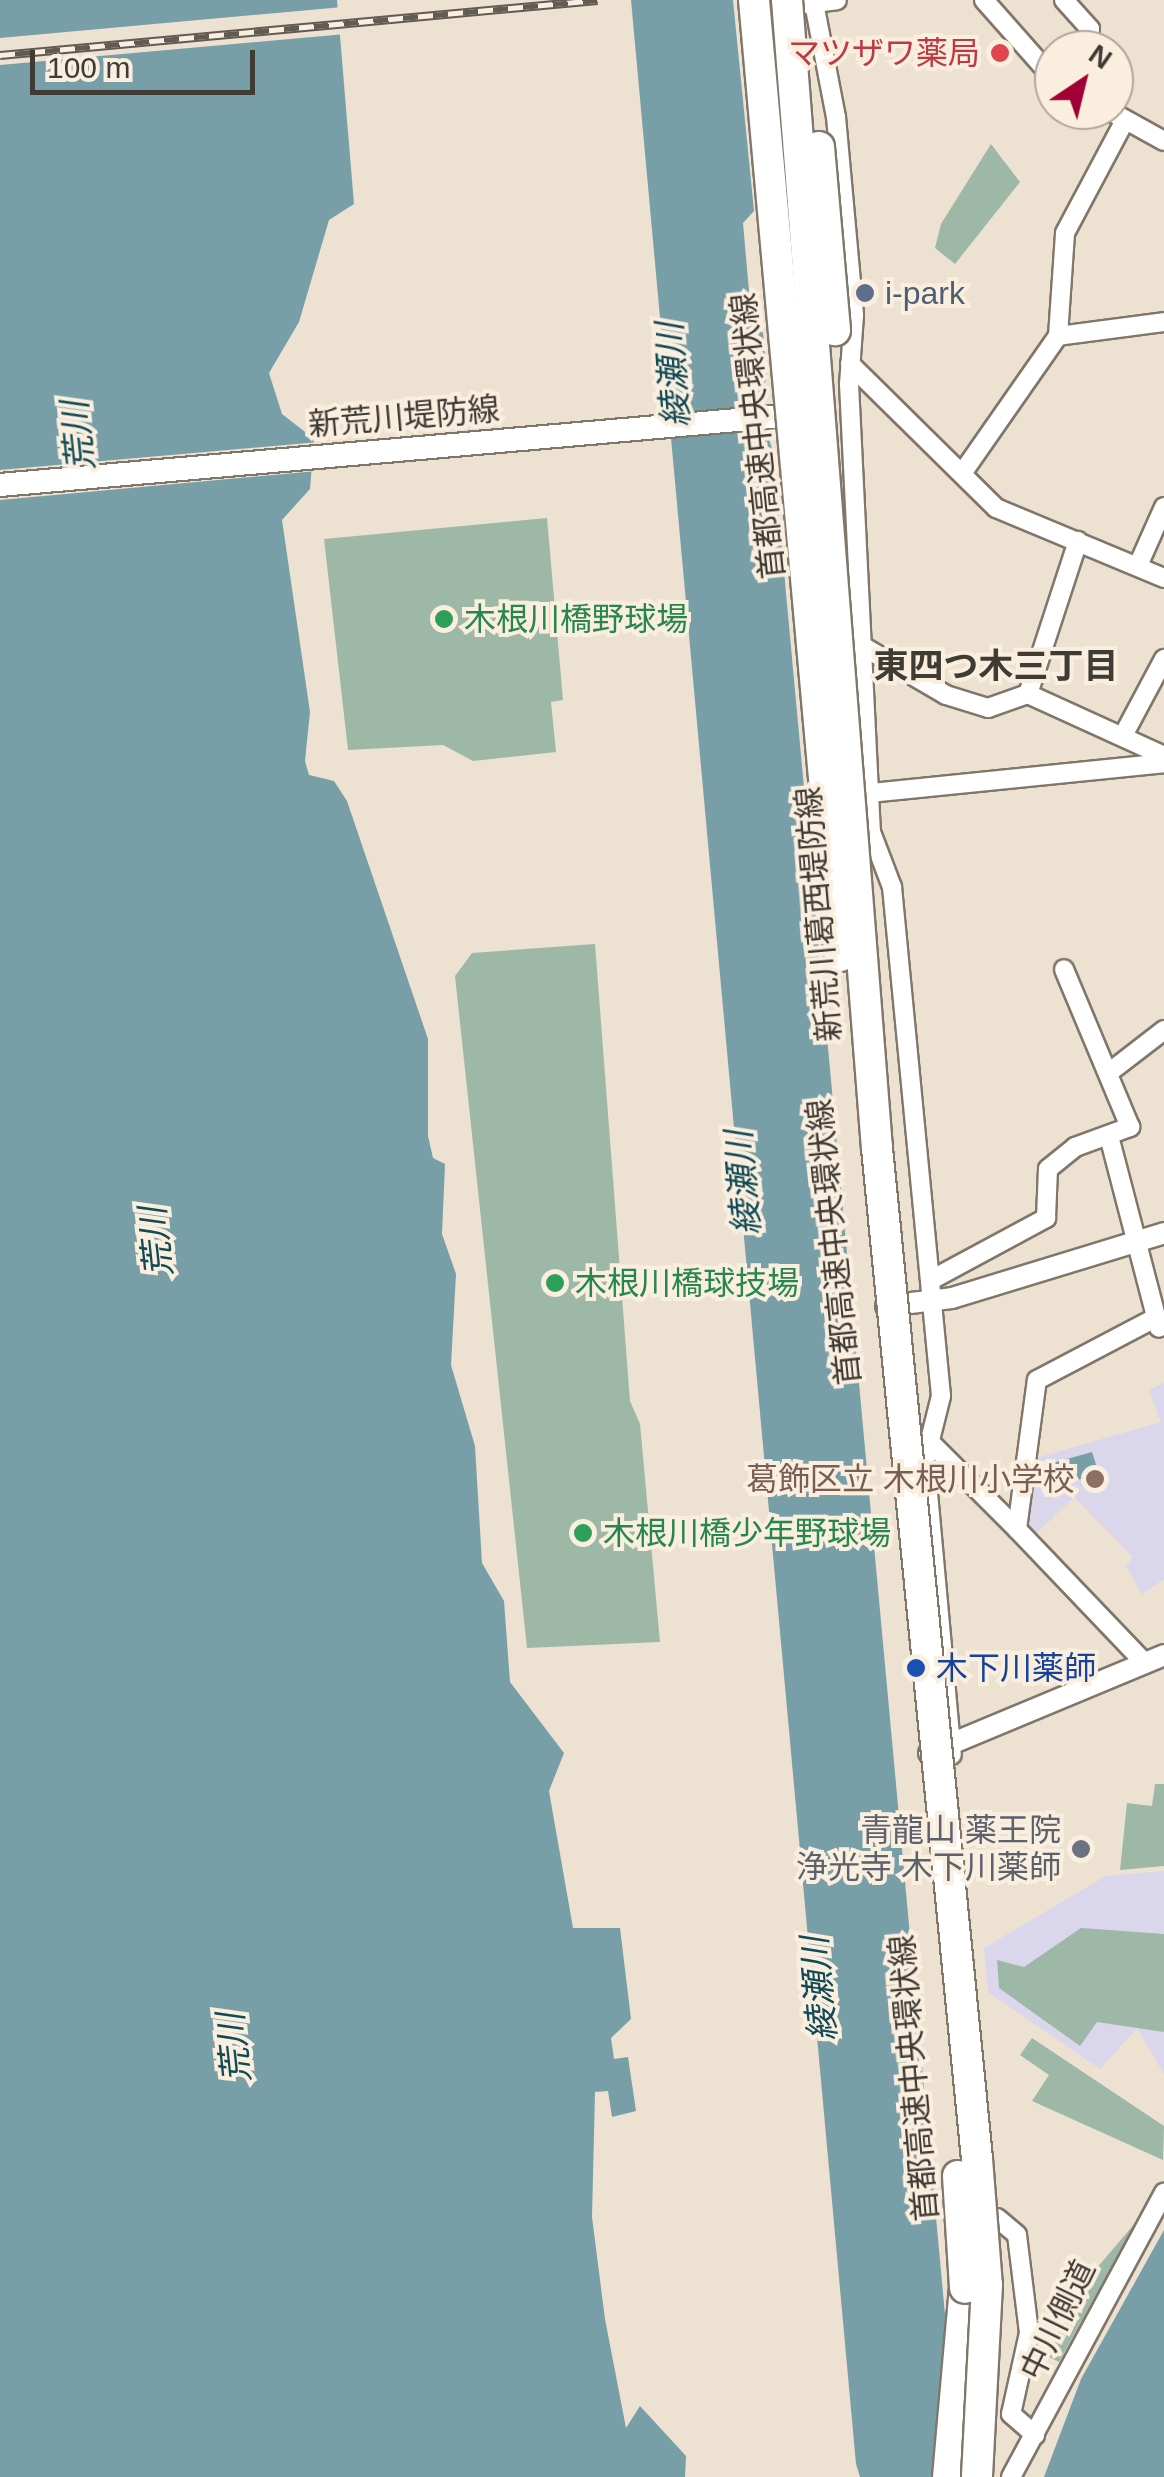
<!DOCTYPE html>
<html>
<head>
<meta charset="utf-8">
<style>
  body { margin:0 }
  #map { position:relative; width:1164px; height:2477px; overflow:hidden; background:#ede1d2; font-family:Arial,"Noto Sans JP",sans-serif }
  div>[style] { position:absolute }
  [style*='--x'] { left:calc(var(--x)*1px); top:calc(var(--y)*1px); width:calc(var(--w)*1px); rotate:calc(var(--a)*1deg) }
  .education>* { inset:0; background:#dad6ec }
  .green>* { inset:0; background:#9db8a6 }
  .water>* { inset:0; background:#789fa7 }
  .pier>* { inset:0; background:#ede1d2 }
  .roads { filter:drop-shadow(2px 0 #807669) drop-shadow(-2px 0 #807669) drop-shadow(0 2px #807669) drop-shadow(0 -2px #807669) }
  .minor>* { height:18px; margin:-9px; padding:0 9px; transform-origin:9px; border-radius:9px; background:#fff }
  .tertiary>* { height:20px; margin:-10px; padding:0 10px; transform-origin:10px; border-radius:10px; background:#fff }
  .secondary>* { height:22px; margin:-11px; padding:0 11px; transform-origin:11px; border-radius:11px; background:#fff }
  .motorway>* { height:30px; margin:-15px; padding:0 15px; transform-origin:15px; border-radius:15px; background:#fff }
  .rail>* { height:9px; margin-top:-4.5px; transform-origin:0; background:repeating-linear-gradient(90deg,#faeedf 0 15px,#615b54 0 30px); box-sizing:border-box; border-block:2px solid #615b54 }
  .bridges { filter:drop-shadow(2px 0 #807669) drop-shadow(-2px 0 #807669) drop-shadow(0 2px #807669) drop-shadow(0 -2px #807669) }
  .motorway-bridge>* { height:30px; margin:-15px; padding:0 15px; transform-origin:15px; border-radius:15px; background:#fff }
  .dots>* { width:28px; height:28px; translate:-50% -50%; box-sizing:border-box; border:5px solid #faeedf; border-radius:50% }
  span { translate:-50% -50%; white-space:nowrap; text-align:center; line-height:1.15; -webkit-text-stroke:8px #faeedf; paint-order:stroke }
  .health-label { font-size:32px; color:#be3a42 }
  .right { translate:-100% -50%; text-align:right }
  .service-label { font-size:32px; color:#4e5e75 }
  .left { translate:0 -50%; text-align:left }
  .street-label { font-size:32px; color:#3f3b35 }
  .leisure-label { font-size:32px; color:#27864d }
  .education-label { font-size:32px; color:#785e54 }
  .transit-label { font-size:32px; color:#164399 }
  .worship-label { font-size:32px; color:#5b616d }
  .water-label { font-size:35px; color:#124b56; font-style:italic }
  .neighbourhood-label { font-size:35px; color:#3f3b35; font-weight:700 }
  .north { position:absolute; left:1034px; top:30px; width:100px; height:100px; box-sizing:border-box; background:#faeedf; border:2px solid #afa69b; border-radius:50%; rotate:35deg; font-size:28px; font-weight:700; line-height:40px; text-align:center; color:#3f3b35 }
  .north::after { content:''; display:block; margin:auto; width:35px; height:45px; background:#a10034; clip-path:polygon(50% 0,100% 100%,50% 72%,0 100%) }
  .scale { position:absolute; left:30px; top:50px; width:225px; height:45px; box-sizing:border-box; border:5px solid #3f3b35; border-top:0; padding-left:12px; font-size:30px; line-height:35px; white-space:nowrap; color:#3f3b35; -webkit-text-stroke:8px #faeedf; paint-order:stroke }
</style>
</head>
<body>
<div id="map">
  <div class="education">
    <div style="clip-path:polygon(1164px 1383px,1164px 1579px,1142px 1594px,1126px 1566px,1133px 1557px,1074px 1497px,1032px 1538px,1021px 1527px,1029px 1460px,1161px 1422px,1149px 1390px)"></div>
    <div style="clip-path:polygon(1164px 1871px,1164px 2074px,1137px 2028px,1100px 2069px,988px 1992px,984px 1948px,1106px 1876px)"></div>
  </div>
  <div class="green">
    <div style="clip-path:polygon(991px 144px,1020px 182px,955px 264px,935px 248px,941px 224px)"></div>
    <div style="clip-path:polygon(547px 518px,563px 700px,551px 702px,556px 752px,473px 761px,443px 745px,348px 750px,324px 539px)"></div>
    <div style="clip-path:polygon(595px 944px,630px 1401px,640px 1424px,660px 1642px,527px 1648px,455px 976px,472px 953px)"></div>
    <div style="clip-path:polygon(1155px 1784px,1164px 1784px,1164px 1866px,1120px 1870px,1127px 1803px,1152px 1806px)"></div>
    <div style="clip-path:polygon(1081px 1928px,1164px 1934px,1164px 2032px,1097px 2022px,1080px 2046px,999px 1988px,997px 1960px,1024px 1967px)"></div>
    <div style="clip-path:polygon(1032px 2038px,1164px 2126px,1163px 2160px,1032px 2101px,1049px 2075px,1020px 2055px)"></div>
    <div style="clip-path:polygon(1136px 2222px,1059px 2362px,1045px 2355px,1096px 2269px)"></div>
  </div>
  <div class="water">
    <div style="clip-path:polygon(0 0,337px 0,354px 204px,329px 220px,299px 322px,269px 373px,282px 414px,314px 439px,310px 489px,282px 520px,310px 712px,305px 761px,309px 775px,334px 781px,347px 801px,428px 1039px,428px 1136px,433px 1158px,445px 1164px,442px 1234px,456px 1274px,451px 1365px,475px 1446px,482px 1563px,504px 1601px,510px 1682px,564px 1753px,549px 1791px,573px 1928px,620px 1928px,631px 2019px,611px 2038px,614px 2059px,628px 2057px,636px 2111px,612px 2117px,608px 2091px,595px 2092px,592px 2217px,605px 2319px,626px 2428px,640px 2406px,686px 2456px,685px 2477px,0 2477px)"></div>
    <div style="clip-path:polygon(631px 0,733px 0,754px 211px,743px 223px,752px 325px,763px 333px,767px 378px,757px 399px,773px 452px,960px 2477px,860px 2477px,856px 2464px)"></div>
    <div style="clip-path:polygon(1092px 1452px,1099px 1474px,1045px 1489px,1038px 1467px)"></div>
    <div style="clip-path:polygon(1164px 2230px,1164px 2477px,1044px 2477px,1081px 2379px)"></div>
  </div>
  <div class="pier">
    <div style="clip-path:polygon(343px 7px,346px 34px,0 65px,0 38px)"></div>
    <div style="clip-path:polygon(319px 442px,317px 471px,0 500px,0 470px)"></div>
  </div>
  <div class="roads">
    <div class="minor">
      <div style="--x:984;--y:0;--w:106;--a:48.5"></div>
      <div style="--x:1064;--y:0;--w:39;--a:48"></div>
      <div style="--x:1090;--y:29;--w:21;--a:93"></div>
      <div style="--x:814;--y:3;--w:116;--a:79.1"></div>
      <div style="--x:836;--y:117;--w:199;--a:84.8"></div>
      <div style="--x:854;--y:315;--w:69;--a:94.1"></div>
      <div style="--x:849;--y:384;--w:449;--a:87.2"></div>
      <div style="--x:871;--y:832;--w:59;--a:69.1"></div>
      <div style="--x:892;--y:887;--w:511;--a:84.5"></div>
      <div style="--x:941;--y:1396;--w:66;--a:104"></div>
      <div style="--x:925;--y:1460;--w:296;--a:84.8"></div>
      <div style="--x:806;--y:4;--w:31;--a:-7"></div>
      <div style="--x:1108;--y:110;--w:64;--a:29"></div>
      <div style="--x:1058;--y:336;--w:107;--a:-7.5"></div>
      <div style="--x:850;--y:364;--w:205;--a:44.6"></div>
      <div style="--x:996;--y:508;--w:182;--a:22.6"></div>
      <div style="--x:963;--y:472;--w:166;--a:-55.1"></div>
      <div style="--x:1058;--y:336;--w:103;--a:-86.1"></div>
      <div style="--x:1065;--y:233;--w:128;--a:-62"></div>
      <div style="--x:1140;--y:561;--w:59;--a:-66"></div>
      <div style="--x:864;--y:647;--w:95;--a:30.3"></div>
      <div style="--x:946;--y:695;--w:44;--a:17.2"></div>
      <div style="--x:988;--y:708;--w:42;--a:-19.3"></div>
      <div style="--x:1028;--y:694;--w:149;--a:24.5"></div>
      <div style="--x:1028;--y:694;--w:161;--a:-71.9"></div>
      <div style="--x:1125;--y:732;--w:83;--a:-61.9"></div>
      <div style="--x:861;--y:794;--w:305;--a:-5.8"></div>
      <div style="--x:1111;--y:1071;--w:67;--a:-37.7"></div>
      <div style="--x:1109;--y:1136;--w:198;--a:75.4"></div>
      <div style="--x:931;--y:1280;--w:131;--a:-28.3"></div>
      <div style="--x:1046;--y:1218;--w:49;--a:-87.7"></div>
      <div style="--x:1048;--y:1169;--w:35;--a:-39"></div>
      <div style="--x:1075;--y:1147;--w:59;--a:-20"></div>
      <div style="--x:1130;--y:1127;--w:171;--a:-112.7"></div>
      <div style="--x:929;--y:1441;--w:124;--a:45"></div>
      <div style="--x:1142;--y:1660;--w:181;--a:-133.7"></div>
      <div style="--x:1017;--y:1529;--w:150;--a:-82.4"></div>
      <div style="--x:1037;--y:1380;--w:133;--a:-27.7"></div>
      <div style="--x:997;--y:2218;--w:26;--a:40"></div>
      <div style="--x:1017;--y:2235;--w:99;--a:83"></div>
      <div style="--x:1029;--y:2333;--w:83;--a:102.5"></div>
      <div style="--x:1011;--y:2414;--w:32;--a:41"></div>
      <div style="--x:1011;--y:2477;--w:323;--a:-61.7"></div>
    </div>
    <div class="tertiary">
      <div style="--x:886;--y:1306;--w:66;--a:-6.9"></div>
      <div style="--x:952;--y:1298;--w:222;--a:-17"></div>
      <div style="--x:929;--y:1753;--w:255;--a:-22.6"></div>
    </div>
    <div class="secondary">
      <div style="--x:0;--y:485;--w:808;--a:-5.04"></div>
    </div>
    <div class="motorway">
      <div style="--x:948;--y:2477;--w:190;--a:-84.9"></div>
    </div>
  </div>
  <div class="rail">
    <div style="--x:0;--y:55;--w:600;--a:-5.26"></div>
  </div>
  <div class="bridges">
    <div class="motorway-bridge">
      <div style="--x:754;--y:0;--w:960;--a:84.86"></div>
      <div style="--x:787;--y:0;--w:1152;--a:85.52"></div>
      <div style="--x:877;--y:1148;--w:1016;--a:84.35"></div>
      <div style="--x:977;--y:2159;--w:126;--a:85.5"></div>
      <div style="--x:987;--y:2285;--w:192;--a:93"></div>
      <div style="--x:819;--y:147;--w:184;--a:85"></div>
      <div style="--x:958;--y:2176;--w:112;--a:86.4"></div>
    </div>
  </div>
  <div class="dots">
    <div style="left:1000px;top:53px;background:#e0444e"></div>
    <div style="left:865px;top:293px;background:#5c6f8a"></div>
    <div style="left:444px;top:619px;background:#2e9e5b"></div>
    <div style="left:555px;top:1283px;background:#2e9e5b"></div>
    <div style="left:1095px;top:1479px;background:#8d6e63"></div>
    <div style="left:583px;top:1533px;background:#2e9e5b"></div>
    <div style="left:916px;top:1668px;background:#1a4fb4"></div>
    <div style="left:1081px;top:1849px;background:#6b7280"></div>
  </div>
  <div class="health-label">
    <span class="right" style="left:980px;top:53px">マツザワ薬局</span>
  </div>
  <div class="service-label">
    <span class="left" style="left:885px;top:293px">i-park</span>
  </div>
  <div class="street-label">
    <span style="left:404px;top:417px;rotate:-5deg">新荒川堤防線</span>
    <span style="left:758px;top:436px;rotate:-96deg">首都高速中央環状線</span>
    <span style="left:819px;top:914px;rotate:-95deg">新荒川葛西堤防線</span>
    <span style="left:834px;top:1242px;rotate:-96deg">首都高速中央環状線</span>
    <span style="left:914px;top:2078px;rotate:-95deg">首都高速中央環状線</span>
    <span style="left:1058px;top:2320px;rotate:-64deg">中川側道</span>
  </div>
  <div class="leisure-label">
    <span class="left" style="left:464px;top:619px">木根川橋野球場</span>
    <span class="left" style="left:575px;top:1283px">木根川橋球技場</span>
    <span class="left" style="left:603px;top:1533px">木根川橋少年野球場</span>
  </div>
  <div class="education-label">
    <span class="right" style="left:1075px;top:1479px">葛飾区立 木根川小学校</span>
  </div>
  <div class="transit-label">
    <span class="left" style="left:936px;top:1668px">木下川薬師</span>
  </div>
  <div class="worship-label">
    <span class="right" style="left:1061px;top:1849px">青龍山 薬王院<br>浄光寺 木下川薬師</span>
  </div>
  <div class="water-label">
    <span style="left:673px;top:375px;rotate:-94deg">綾瀬川</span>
    <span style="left:78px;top:436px;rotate:-96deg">荒川</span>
    <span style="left:743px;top:1183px;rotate:-95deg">綾瀬川</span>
    <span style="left:156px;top:1242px;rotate:-96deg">荒川</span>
    <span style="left:819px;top:1989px;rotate:-95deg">綾瀬川</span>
    <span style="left:234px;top:2048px;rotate:-96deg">荒川</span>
  </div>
  <div class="neighbourhood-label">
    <span style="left:996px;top:666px">東四つ木三丁目</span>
  </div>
  <div class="north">N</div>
  <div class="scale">100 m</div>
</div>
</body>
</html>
